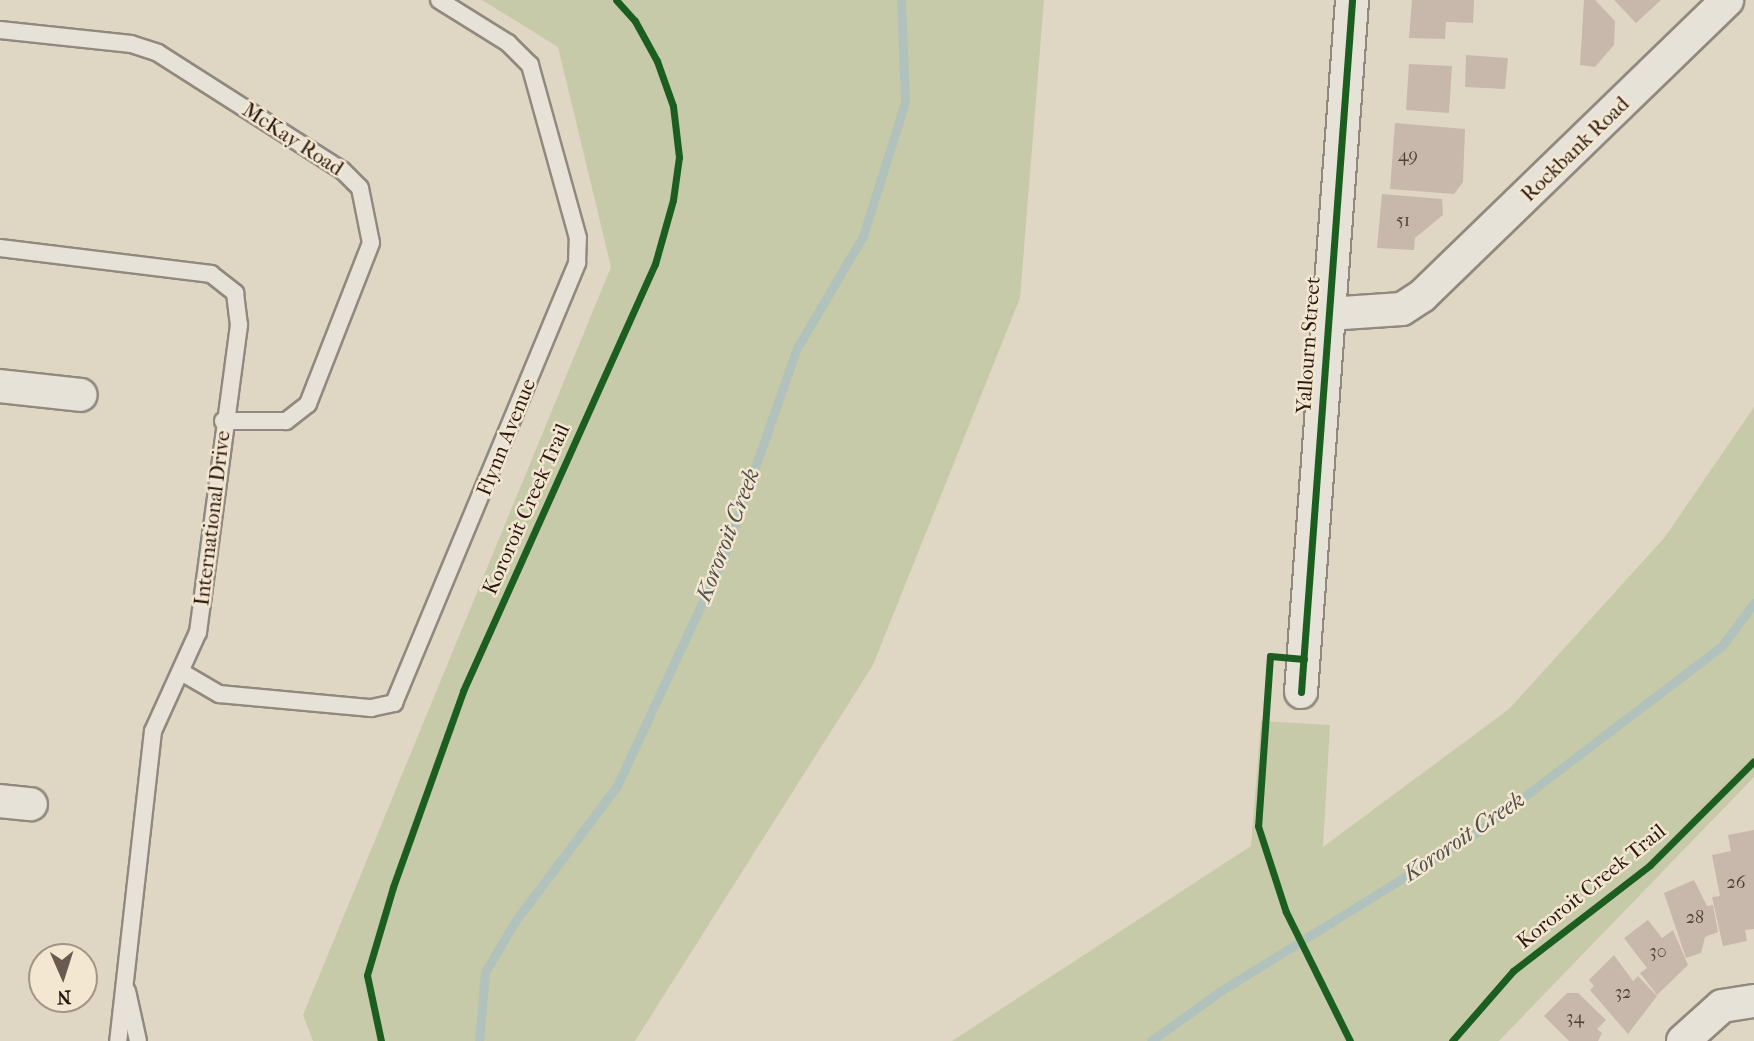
<!DOCTYPE html>
<html>
<head>
<meta charset="utf-8">
<style>
  body { margin:0 }
  #map { position:relative; width:1754px; height:1041px; overflow:hidden; background:#e0d6c4; font-family:"IM FELL French Canon",serif }
  div>[style] { position:absolute }
  [style*='--x'] { left:calc(var(--x)*1px); top:calc(var(--y)*1px); width:calc(var(--w)*1px); rotate:calc(var(--a)*1deg) }
  .green>* { inset:0; background:#c7caa8 }
  .stream>* { height:9px; margin:-4.5px; padding:0 4.5px; transform-origin:4.5px; border-radius:4.5px; background:#b0c2bb }
  .building>* { inset:0; background:#c8b8ab }
  .roads { filter:drop-shadow(2px 0 #91897e) drop-shadow(-2px 0 #91897e) drop-shadow(0 2px #91897e) drop-shadow(0 -2px #91897e) }
  .lane>* { height:16px; margin:-8px; padding:0 8px; transform-origin:8px; border-radius:8px; background:#e7e2d8 }
  .street>* { height:32px; margin:-16px; padding:0 16px; transform-origin:16px; border-radius:16px; background:#e7e2d8 }
  .cycleway>* { height:7px; margin:-3.5px; padding:0 3.5px; transform-origin:3.5px; border-radius:3.5px; background:#1b5e20 }
  span { translate:-50% -50%; white-space:nowrap; text-align:center; line-height:1.15; -webkit-text-stroke:5px #f3e7d1; paint-order:stroke }
  .number-label { font-size:18px; color:#524037 }
  .number-label span { -webkit-text-stroke-width:0 }
  .street-label { font-size:21px; color:#2b1810 }
  .water-label { font-size:23px; color:#52504a; font-style:italic }
  .north { position:absolute; left:28px; top:943px; width:70px; height:70px; box-sizing:border-box; background:#f3e7d1; border:2px solid #a39484; border-radius:50%; rotate:177deg; font-size:19px; font-weight:700; line-height:28px; text-align:center; color:#2b1810 }
  .north::after { content:''; display:block; margin:auto; width:24px; height:32px; background:#6a5a4f; clip-path:polygon(50% 0,100% 100%,50% 72%,0 100%) }
</style>
</head>
<body>
<div id="map">
  <div class="green">
    <div style="clip-path:polygon(482px 0,1044px 0,1020px 298px,873px 665px,635px 1041px,313px 1041px,303px 1015px,611px 267px,558px 47px)"></div>
    <div style="clip-path:polygon(1754px 407px,1754px 777px,1499px 1041px,952px 1041px,1251px 846px,1261px 721px,1330px 725px,1323px 847px,1509px 709px,1665px 537px)"></div>
  </div>
  <div class="stream">
    <div style="--x:479;--y:1041;--w:69;--a:-85"></div>
    <div style="--x:485;--y:972;--w:61;--a:-59.2"></div>
    <div style="--x:516;--y:920;--w:168;--a:-53"></div>
    <div style="--x:617;--y:786;--w:254;--a:-65.1"></div>
    <div style="--x:724;--y:556;--w:220;--a:-70.7"></div>
    <div style="--x:797;--y:348;--w:130;--a:-59.5"></div>
    <div style="--x:863;--y:236;--w:140;--a:-72.6"></div>
    <div style="--x:905;--y:102;--w:102;--a:-92.2"></div>
    <div style="--x:1151;--y:1041;--w:84;--a:-35.8"></div>
    <div style="--x:1219;--y:992;--w:306;--a:-31.8"></div>
    <div style="--x:1479;--y:831;--w:305;--a:-37.3"></div>
    <div style="--x:1722;--y:646;--w:54;--a:-53.3"></div>
  </div>
  <div class="building">
    <div style="clip-path:polygon(1412px 0,1474px 0,1473px 23px,1446px 22px,1445px 39px,1409px 38px)"></div>
    <div style="clip-path:polygon(1584px 0,1595px 0,1615px 21px,1614px 45px,1595px 67px,1580px 65px)"></div>
    <div style="clip-path:polygon(1614px 0,1661px 0,1636px 23px)"></div>
    <div style="clip-path:polygon(1466px 55px,1508px 58px,1505px 89px,1465px 87px)"></div>
    <div style="clip-path:polygon(1409px 64px,1452px 66px,1449px 113px,1406px 110px)"></div>
    <div style="clip-path:polygon(1395px 123px,1465px 129px,1463px 182px,1454px 194px,1390px 189px)"></div>
    <div style="clip-path:polygon(1382px 194px,1442px 199px,1443px 215px,1415px 238px,1414px 250px,1377px 248px)"></div>
    <div style="clip-path:polygon(1754px 830px,1754px 929px,1745px 930px,1747px 941px,1723px 946px,1712px 897px,1720px 896px,1712px 855px,1731px 851px,1728px 835px)"></div>
    <div style="clip-path:polygon(1694px 880px,1707px 906px,1713px 905px,1718px 932px,1705px 937px,1701px 953px,1686px 958px,1664px 893px)"></div>
    <div style="clip-path:polygon(1648px 920px,1662px 938px,1673px 930px,1688px 965px,1657px 995px,1640px 973px,1647px 968px,1624px 938px)"></div>
    <div style="clip-path:polygon(1614px 955px,1633px 981px,1638px 976px,1657px 996px,1628px 1034px,1590px 990px,1594px 986px,1589px 980px)"></div>
    <div style="clip-path:polygon(1567px 993px,1578px 993px,1606px 1020px,1597px 1029px,1602px 1033px,1598px 1041px,1569px 1041px,1544px 1016px)"></div>
  </div>
  <div class="roads">
    <div class="lane">
      <div style="--x:0;--y:30;--w:132;--a:6.1"></div>
      <div style="--x:131;--y:44;--w:28;--a:18"></div>
      <div style="--x:158;--y:53;--w:218;--a:32.5"></div>
      <div style="--x:342;--y:170;--w:25;--a:45"></div>
      <div style="--x:360;--y:188;--w:56;--a:78.7"></div>
      <div style="--x:371;--y:243;--w:173;--a:111.4"></div>
      <div style="--x:308;--y:404;--w:28;--a:142"></div>
      <div style="--x:286;--y:421;--w:63;--a:180"></div>
      <div style="--x:0;--y:248;--w:213;--a:7"></div>
      <div style="--x:211;--y:274;--w:31;--a:38"></div>
      <div style="--x:235;--y:293;--w:32;--a:83"></div>
      <div style="--x:239;--y:325;--w:310;--a:97.6"></div>
      <div style="--x:198;--y:632;--w:109;--a:114.4"></div>
      <div style="--x:153;--y:731;--w:312;--a:96.4"></div>
      <div style="--x:183;--y:673;--w:42;--a:30.3"></div>
      <div style="--x:219;--y:694;--w:153;--a:5.3"></div>
      <div style="--x:371;--y:708;--w:24;--a:-12"></div>
      <div style="--x:394;--y:703;--w:477;--a:-67.4"></div>
      <div style="--x:577;--y:263;--w:25;--a:-88"></div>
      <div style="--x:578;--y:238;--w:180;--a:-105.5"></div>
      <div style="--x:530;--y:65;--w:31;--a:-135"></div>
      <div style="--x:508;--y:43;--w:81;--a:-148.1"></div>
      <div style="--x:127;--y:991;--w:51;--a:77.6"></div>
    </div>
    <div class="street">
      <div style="--x:1328;--y:314;--w:74;--a:-3.9"></div>
      <div style="--x:1402;--y:309;--w:24;--a:-33"></div>
      <div style="--x:1422;--y:296;--w:425;--a:-44.1"></div>
      <div style="--x:0;--y:386;--w:81;--a:6.3"></div>
      <div style="--x:1301;--y:692;--w:694;--a:-85.78"></div>
      <div style="--x:0;--y:801;--w:31;--a:6"></div>
      <div style="--x:1683;--y:1041;--w:52;--a:-41.9"></div>
      <div style="--x:1722;--y:1006;--w:32;--a:-9"></div>
    </div>
  </div>
  <div class="cycleway">
    <div style="--x:1304;--y:659;--w:34;--a:-175"></div>
    <div style="--x:1270;--y:656;--w:170;--a:94"></div>
    <div style="--x:1258;--y:826;--w:90;--a:72"></div>
    <div style="--x:1286;--y:912;--w:144;--a:63.6"></div>
    <div style="--x:1301;--y:692;--w:694;--a:-85.78"></div>
    <div style="--x:381;--y:1041;--w:67;--a:-102"></div>
    <div style="--x:367;--y:975;--w:92;--a:-73.5"></div>
    <div style="--x:393;--y:887;--w:208;--a:-70.3"></div>
    <div style="--x:463;--y:691;--w:468;--a:-65.8"></div>
    <div style="--x:655;--y:264;--w:66;--a:-74.3"></div>
    <div style="--x:673;--y:200;--w:43;--a:-82.1"></div>
    <div style="--x:679;--y:157;--w:51;--a:-96.7"></div>
    <div style="--x:673;--y:106;--w:48;--a:-109.6"></div>
    <div style="--x:657;--y:61;--w:46;--a:-118.8"></div>
    <div style="--x:635;--y:21;--w:28;--a:-132"></div>
    <div style="--x:1452;--y:1041;--w:93;--a:-48.9"></div>
    <div style="--x:1513;--y:971;--w:173;--a:-37.7"></div>
    <div style="--x:1650;--y:865;--w:147;--a:-45"></div>
  </div>
  <div class="number-label">
    <span style="left:1408px;top:156px">49</span>
    <span style="left:1403px;top:221px">51</span>
    <span style="left:1736px;top:883px">26</span>
    <span style="left:1695px;top:918px">28</span>
    <span style="left:1658px;top:952px">30</span>
    <span style="left:1623px;top:993px">32</span>
    <span style="left:1575px;top:1018px">34</span>
  </div>
  <div class="street-label">
    <span style="left:293px;top:139px;rotate:33deg">McKay Road</span>
    <span style="left:1575px;top:149px;rotate:-44deg">Rockbank Road</span>
    <span style="left:1308px;top:345px;rotate:-86deg">Yallourn Street</span>
    <span style="left:506px;top:437px;rotate:-68deg">Flynn Avenue</span>
    <span style="left:526px;top:509px;rotate:-66deg">Kororoit Creek Trail</span>
    <span style="left:212px;top:518px;rotate:-83deg">International Drive</span>
    <span style="left:1591px;top:886px;rotate:-39deg">Kororoit Creek Trail</span>
  </div>
  <div class="water-label">
    <span style="left:728px;top:535px;rotate:-69deg">Kororoit Creek</span>
    <span style="left:1464px;top:837px;rotate:-34deg">Kororoit Creek</span>
  </div>
  <div class="north">N</div>
</div>
</body>
</html>
